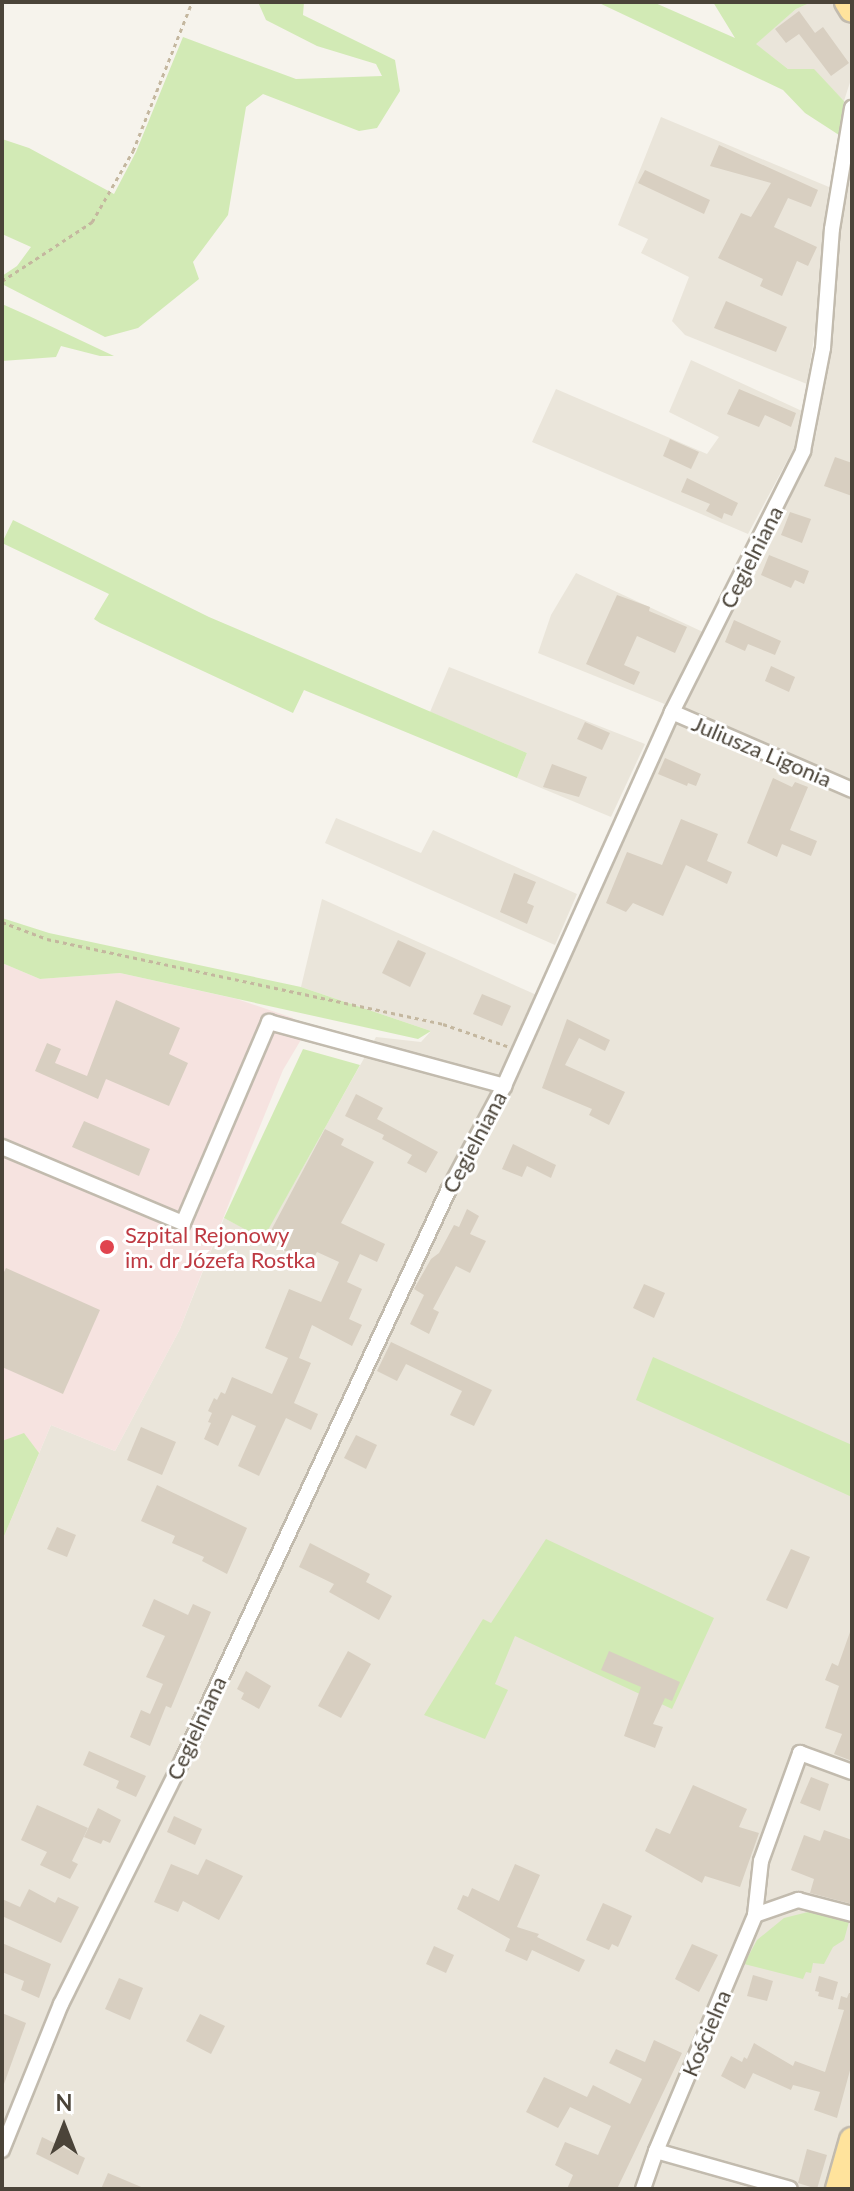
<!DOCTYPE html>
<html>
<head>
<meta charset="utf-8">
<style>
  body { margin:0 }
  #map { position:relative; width:854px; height:2191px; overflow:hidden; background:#f6f3ec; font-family:Lato,sans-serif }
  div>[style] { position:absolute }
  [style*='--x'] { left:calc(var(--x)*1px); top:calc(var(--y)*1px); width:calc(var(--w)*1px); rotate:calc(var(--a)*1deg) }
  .residential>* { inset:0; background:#eae5da }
  .medical>* { inset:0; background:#f6e3e0 }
  .green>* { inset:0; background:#d2eab5 }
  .building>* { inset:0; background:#d8cfc1 }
  .path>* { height:3px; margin-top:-1.5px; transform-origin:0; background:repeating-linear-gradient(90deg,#c4b79f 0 4px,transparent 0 8px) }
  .roads { filter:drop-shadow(2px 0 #c2bbae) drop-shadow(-2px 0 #c2bbae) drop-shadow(0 2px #c2bbae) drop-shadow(0 -2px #c2bbae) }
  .minor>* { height:14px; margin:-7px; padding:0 7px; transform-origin:7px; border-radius:7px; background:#fff }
  .primary>* { height:24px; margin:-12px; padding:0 12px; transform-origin:12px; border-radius:12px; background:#ffe39c }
  .dots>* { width:22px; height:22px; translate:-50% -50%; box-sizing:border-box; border:4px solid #fff; border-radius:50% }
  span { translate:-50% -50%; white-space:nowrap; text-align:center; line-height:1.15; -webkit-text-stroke:6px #fff; paint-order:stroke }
  .street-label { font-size:22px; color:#4b4439 }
  .health-label { font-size:22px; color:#be3a42 }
  .left { translate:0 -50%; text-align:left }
  .frame { position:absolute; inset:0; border:4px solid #4b4439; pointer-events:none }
  .north { position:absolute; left:24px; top:2087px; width:80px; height:80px; -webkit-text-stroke:6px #fff; paint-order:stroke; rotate:0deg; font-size:22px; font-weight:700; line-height:32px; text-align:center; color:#4b4439 }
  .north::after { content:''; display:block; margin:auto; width:28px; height:36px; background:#4b4439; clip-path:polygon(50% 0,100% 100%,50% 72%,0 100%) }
</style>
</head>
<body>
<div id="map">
  <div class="residential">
    <div style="clip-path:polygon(812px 2px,836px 2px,852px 28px,852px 76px,844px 101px,814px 70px,788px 69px,755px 44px,796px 9px)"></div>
    <div style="clip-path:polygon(661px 117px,829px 187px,818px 311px,807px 384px,685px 335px,672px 321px,689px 277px,641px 253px,648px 239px,618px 225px)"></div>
    <div style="clip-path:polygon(852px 139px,852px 2116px,831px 2189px,2px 2189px,2px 1541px,51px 1425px,115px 1451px,180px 1329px,224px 1218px,263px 1238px,376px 1037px,421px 1042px,431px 1031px,301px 987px,322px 899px,550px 1001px,677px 719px,816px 435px,829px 348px,838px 229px)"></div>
    <div style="clip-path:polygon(691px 360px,802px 411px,795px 446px,748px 534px,532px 442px,556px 389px,707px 454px,719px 437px,669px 412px)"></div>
    <div style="clip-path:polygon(576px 573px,703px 632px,667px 705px,538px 653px,551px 615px)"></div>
    <div style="clip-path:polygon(449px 667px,645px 744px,611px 817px,517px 778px,527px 753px,430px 712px)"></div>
    <div style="clip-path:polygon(336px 818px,421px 853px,433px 830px,577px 894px,555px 945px,325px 843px)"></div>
  </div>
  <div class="medical">
    <div style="clip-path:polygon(2px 963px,40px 979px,120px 973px,237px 999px,293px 1018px,302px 1038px,283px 1070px,244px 1165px,180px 1329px,115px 1451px,51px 1425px,2px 1541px)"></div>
  </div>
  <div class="green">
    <div style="clip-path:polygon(258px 2px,304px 2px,303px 15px,395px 60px,400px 91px,377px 128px,359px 131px,263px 94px,246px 107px,228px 215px,193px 262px,199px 279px,138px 328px,105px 337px,2px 284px,2px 276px,17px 266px,31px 247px,2px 234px,2px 139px,29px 148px,114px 194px,136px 152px,183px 37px,296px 79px,382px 76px,376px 64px,317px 46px,266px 20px)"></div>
    <div style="clip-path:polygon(597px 2px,653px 2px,735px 38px,713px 2px,812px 2px,796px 9px,756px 44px,788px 69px,814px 69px,844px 101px,839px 135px,805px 113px,783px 90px)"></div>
    <div style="clip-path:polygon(2px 304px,29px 316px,114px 356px,100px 356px,61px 346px,56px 357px,2px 361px)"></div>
    <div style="clip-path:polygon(13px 520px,209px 617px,527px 753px,517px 778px,304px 690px,293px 713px,100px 623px,94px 619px,109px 594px,2px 543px)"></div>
    <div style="clip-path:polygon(2px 918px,49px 933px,301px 987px,431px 1031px,418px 1039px,120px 973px,40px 979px,2px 963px)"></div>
    <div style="clip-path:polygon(303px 1049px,360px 1065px,263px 1239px,224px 1218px)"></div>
    <div style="clip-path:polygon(653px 1357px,852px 1445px,852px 1497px,636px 1400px)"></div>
    <div style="clip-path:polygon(24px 1433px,39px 1453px,2px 1541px,2px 1441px)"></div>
    <div style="clip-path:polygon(546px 1539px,714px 1618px,672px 1709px,515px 1636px,495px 1684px,508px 1690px,485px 1739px,424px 1715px,483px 1619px,491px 1623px)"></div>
    <div style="clip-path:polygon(812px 1911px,850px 1918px,844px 1940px,833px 1947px,824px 1964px,813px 1963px,811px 1973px,806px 1972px,803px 1979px,744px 1964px,757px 1940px,784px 1918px)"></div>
  </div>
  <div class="building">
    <div style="clip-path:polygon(799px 11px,815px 33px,823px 27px,849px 63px,831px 76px,799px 34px,786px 43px,775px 29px)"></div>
    <div style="clip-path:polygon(719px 145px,818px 190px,811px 207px,788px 198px,774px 227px,817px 247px,808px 266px,797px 261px,782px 296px,760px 286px,763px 279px,718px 258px,741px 213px,751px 217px,771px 183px,710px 166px)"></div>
    <div style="clip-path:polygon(645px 170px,710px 200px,704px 214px,638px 183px)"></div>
    <div style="clip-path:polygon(726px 301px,787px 327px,776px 352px,714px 328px)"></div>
    <div style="clip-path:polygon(739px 389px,796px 413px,791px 427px,765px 415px,759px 427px,727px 414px)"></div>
    <div style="clip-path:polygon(670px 439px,699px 452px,691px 469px,663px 456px)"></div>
    <div style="clip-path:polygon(835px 457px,852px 463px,852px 496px,824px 486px)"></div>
    <div style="clip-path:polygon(687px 478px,738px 503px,732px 516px,724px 513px,722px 519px,706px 511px,710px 504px,681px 492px)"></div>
    <div style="clip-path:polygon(790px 512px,811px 519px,802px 543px,781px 535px)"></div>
    <div style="clip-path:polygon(769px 555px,809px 571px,804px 584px,795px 580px,791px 588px,761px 575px)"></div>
    <div style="clip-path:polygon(617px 595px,650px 607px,649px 611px,687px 627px,675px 653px,637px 636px,624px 665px,640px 672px,634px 685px,586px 664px)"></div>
    <div style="clip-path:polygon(734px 620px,781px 641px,775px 655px,748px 644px,745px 651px,725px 642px)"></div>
    <div style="clip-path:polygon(771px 666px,795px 677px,789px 692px,765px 681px)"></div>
    <div style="clip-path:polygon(585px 722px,610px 733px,602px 750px,577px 739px)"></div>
    <div style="clip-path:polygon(665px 758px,701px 774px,696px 786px,688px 783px,687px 786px,658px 774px)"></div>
    <div style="clip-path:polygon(552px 764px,587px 777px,579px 797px,543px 787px)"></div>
    <div style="clip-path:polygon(773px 778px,792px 787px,795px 782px,808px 787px,790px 830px,817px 841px,811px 856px,782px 844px,777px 857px,747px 843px)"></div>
    <div style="clip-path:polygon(681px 819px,718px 834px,707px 861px,732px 872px,727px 884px,686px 865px,663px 916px,633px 903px,626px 912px,606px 903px,627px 852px,662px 865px)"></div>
    <div style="clip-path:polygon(514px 873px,536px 882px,527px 903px,534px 906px,527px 924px,500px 912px)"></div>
    <div style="clip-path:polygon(398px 940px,426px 953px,410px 987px,382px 973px)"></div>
    <div style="clip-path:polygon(482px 994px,511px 1006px,502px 1026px,473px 1014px)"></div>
    <div style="clip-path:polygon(116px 1000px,180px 1028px,169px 1054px,188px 1063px,169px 1106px,106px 1079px,98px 1099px,35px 1071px,47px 1043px,61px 1049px,55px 1063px,87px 1076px)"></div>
    <div style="clip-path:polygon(567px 1019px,610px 1040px,605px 1051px,579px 1038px,565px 1065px,625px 1092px,609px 1125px,589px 1115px,592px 1109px,542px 1088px)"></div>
    <div style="clip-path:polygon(356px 1094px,383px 1108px,377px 1119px,438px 1152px,426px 1173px,407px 1163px,412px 1155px,382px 1139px,384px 1135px,345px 1116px)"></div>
    <div style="clip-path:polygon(84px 1121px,150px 1149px,139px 1176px,72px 1147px)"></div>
    <div style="clip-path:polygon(325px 1129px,344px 1139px,341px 1145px,374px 1162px,341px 1223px,385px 1244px,377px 1262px,360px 1254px,347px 1282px,362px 1289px,349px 1319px,362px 1325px,352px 1346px,312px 1325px,299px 1358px,311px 1363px,294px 1403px,318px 1414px,311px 1430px,286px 1418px,259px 1476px,238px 1466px,256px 1426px,232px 1415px,218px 1446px,204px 1439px,211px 1423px,208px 1422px,212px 1413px,208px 1411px,214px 1398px,217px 1400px,221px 1392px,225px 1394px,232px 1377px,272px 1394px,288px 1358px,265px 1348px,289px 1289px,321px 1302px,339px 1262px,317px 1252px,310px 1265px,266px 1240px)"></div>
    <div style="clip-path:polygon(513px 1144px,556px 1165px,551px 1178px,527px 1166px,522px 1177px,502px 1169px)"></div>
    <div style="clip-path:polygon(467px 1209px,479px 1216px,470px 1234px,486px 1241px,470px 1273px,456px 1266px,433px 1309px,439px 1312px,429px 1334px,410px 1324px,424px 1295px,414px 1289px,431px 1259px,439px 1253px,454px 1225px,459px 1227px)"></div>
    <div style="clip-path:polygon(6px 1268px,100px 1310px,63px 1394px,2px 1367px,2px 1276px)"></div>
    <div style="clip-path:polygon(644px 1284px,665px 1293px,654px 1318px,633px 1308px)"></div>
    <div style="clip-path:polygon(391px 1342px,492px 1390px,474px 1426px,450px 1415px,462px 1391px,406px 1364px,397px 1381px,377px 1371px)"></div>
    <div style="clip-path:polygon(141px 1427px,176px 1442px,162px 1475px,127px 1460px)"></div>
    <div style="clip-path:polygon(356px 1435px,377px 1445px,366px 1469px,344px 1458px)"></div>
    <div style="clip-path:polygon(157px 1485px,247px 1528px,227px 1574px,202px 1561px,204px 1557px,172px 1543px,175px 1536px,141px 1521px)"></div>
    <div style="clip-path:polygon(57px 1527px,76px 1535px,67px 1557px,47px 1549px)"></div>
    <div style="clip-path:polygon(310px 1543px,370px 1574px,366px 1582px,392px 1596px,379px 1620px,329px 1592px,334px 1584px,299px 1567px)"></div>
    <div style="clip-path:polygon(791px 1549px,810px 1557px,787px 1609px,766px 1600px)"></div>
    <div style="clip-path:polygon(154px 1599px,188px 1615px,193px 1604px,211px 1612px,171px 1708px,166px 1706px,150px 1746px,130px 1737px,141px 1710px,150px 1714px,163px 1684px,146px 1677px,165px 1636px,142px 1626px)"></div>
    <div style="clip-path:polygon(850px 1632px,852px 1632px,852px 1761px,834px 1754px,842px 1734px,825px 1728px,839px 1686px,825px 1680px,832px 1663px,838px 1666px)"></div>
    <div style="clip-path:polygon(348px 1651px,371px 1664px,341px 1718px,318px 1706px)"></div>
    <div style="clip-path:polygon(609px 1651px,680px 1682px,672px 1701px,665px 1698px,653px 1724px,663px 1727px,655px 1748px,624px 1736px,641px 1687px,601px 1670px)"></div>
    <div style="clip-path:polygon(246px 1671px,271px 1686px,259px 1709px,241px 1699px,244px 1693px,237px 1689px)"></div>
    <div style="clip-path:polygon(89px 1751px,146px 1776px,136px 1797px,116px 1788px,119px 1781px,83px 1765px)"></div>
    <div style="clip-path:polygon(811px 1777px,829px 1784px,820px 1811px,800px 1803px)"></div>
    <div style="clip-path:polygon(693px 1785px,747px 1809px,739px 1827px,759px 1833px,740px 1887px,705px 1876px,702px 1883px,645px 1851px,656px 1828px,670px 1834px)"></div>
    <div style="clip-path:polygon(37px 1805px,88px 1828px,72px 1861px,78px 1864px,70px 1879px,40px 1865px,47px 1852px,21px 1840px)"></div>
    <div style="clip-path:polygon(98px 1808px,121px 1820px,110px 1843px,103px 1840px,101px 1844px,84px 1837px)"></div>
    <div style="clip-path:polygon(174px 1816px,202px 1829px,195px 1845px,167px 1832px)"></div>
    <div style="clip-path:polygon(824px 1830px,852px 1840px,852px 1904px,810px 1893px,814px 1879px,791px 1870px,804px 1835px,820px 1841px)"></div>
    <div style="clip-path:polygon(206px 1859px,243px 1876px,219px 1920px,183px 1901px,178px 1912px,154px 1902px,171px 1864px,198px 1875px)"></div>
    <div style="clip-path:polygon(515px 1864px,540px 1875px,517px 1927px,539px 1934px,537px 1937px,585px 1960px,579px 1972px,532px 1950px,527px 1961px,505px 1951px,510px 1939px,457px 1909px,463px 1895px,468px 1897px,472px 1888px,499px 1901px)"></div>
    <div style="clip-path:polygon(29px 1889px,55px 1903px,58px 1897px,79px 1907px,61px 1943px,2px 1916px,2px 1899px,20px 1907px)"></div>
    <div style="clip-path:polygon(603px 1903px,632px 1916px,618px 1947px,612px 1944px,609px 1950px,586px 1940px)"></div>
    <div style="clip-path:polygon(2px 1943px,51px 1964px,39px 1998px,21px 1990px,24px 1981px,2px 1972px)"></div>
    <div style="clip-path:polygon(692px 1944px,718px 1955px,699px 1992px,675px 1979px)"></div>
    <div style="clip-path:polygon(434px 1946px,454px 1955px,446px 1973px,426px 1964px)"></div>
    <div style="clip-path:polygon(753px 1975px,773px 1981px,767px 2001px,747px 1996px)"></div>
    <div style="clip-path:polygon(819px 1976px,838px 1982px,833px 2000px,818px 1996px,819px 1992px,815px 1991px)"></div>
    <div style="clip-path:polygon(119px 1978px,143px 1988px,130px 2020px,105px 2009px)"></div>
    <div style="clip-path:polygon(849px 1993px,852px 1993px,852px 2063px,837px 2118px,814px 2110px,820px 2092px,793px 2085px,791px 2090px,753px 2073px,745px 2089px,721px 2076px,731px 2056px,742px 2062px,744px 2057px,747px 2059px,754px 2043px,793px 2066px,795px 2061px,825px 2072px,844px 2010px,838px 2009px,841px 1996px,847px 1998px)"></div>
    <div style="clip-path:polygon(2px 2013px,26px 2023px,4px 2084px,2px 2084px)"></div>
    <div style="clip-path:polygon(200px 2014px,225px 2026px,211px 2054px,186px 2041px)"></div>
    <div style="clip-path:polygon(654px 2040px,682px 2053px,617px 2189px,567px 2189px,573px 2175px,555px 2165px,565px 2142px,598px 2155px,611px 2126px,570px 2107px,558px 2128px,526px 2112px,544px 2077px,587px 2097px,593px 2085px,630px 2104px,642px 2079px,609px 2063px,616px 2049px,645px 2062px)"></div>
    <div style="clip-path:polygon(42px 2137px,85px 2158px,78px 2175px,36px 2154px)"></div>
    <div style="clip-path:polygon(807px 2149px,827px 2155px,817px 2189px,798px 2183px)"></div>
    <div style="clip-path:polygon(108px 2173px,146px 2189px,101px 2189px)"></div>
  </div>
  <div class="path">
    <div style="--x:2;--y:281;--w:108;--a:-33.2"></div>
    <div style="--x:92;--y:222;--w:82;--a:-60"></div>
    <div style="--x:133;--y:151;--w:160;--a:-68.4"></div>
    <div style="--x:2;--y:922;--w:48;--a:20.7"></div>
    <div style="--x:47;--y:939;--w:405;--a:12.1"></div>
    <div style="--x:443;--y:1024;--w:68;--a:19"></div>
  </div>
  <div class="roads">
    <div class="minor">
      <div style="--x:672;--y:712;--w:196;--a:23.4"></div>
      <div style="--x:2;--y:1147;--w:196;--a:22.8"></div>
      <div style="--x:183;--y:1223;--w:219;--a:-66.8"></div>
      <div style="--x:269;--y:1022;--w:244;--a:15.2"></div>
      <div style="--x:755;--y:1915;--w:54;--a:-83.7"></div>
      <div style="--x:761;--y:1861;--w:115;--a:-70.1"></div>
      <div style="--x:800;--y:1753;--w:55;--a:20.1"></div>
      <div style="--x:2;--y:2150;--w:157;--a:-68"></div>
      <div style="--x:61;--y:2004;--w:276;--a:-63.5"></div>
      <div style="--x:184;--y:1757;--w:625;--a:-64.99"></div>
      <div style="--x:448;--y:1191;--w:119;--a:-61.9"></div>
      <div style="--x:504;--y:1086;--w:410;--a:-65.8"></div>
      <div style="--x:672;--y:712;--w:292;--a:-63.3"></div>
      <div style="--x:803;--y:451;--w:105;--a:-79"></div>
      <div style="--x:823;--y:348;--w:119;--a:-85.7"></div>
      <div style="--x:832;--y:229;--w:123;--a:-80.6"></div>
      <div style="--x:656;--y:2151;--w:256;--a:-67.2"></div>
      <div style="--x:755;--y:1915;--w:46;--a:-19.2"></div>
      <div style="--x:798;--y:1900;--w:56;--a:14.5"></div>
      <div style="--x:643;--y:2189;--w:40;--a:-71.1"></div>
      <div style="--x:656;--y:2151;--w:139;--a:15.8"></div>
    </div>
    <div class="primary">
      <div style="--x:847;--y:2;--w:9;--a:58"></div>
      <div style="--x:838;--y:2189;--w:51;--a:-74.1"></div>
    </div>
  </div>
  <div class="dots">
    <div style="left:107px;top:1247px;background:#e0444e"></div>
  </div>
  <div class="street-label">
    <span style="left:751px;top:557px;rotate:-63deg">Cegielniana</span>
    <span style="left:762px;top:751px;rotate:23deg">Juliusza Ligonia</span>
    <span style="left:474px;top:1142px;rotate:-62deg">Cegielniana</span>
    <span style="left:196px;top:1728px;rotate:-65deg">Cegielniana</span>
    <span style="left:706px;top:2033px;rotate:-67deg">Kościelna</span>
  </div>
  <div class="health-label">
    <span class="left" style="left:125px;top:1247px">Szpital Rejonowy<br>im. dr Józefa Rostka</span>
  </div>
  <div class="frame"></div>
  <div class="north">N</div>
</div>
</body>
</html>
